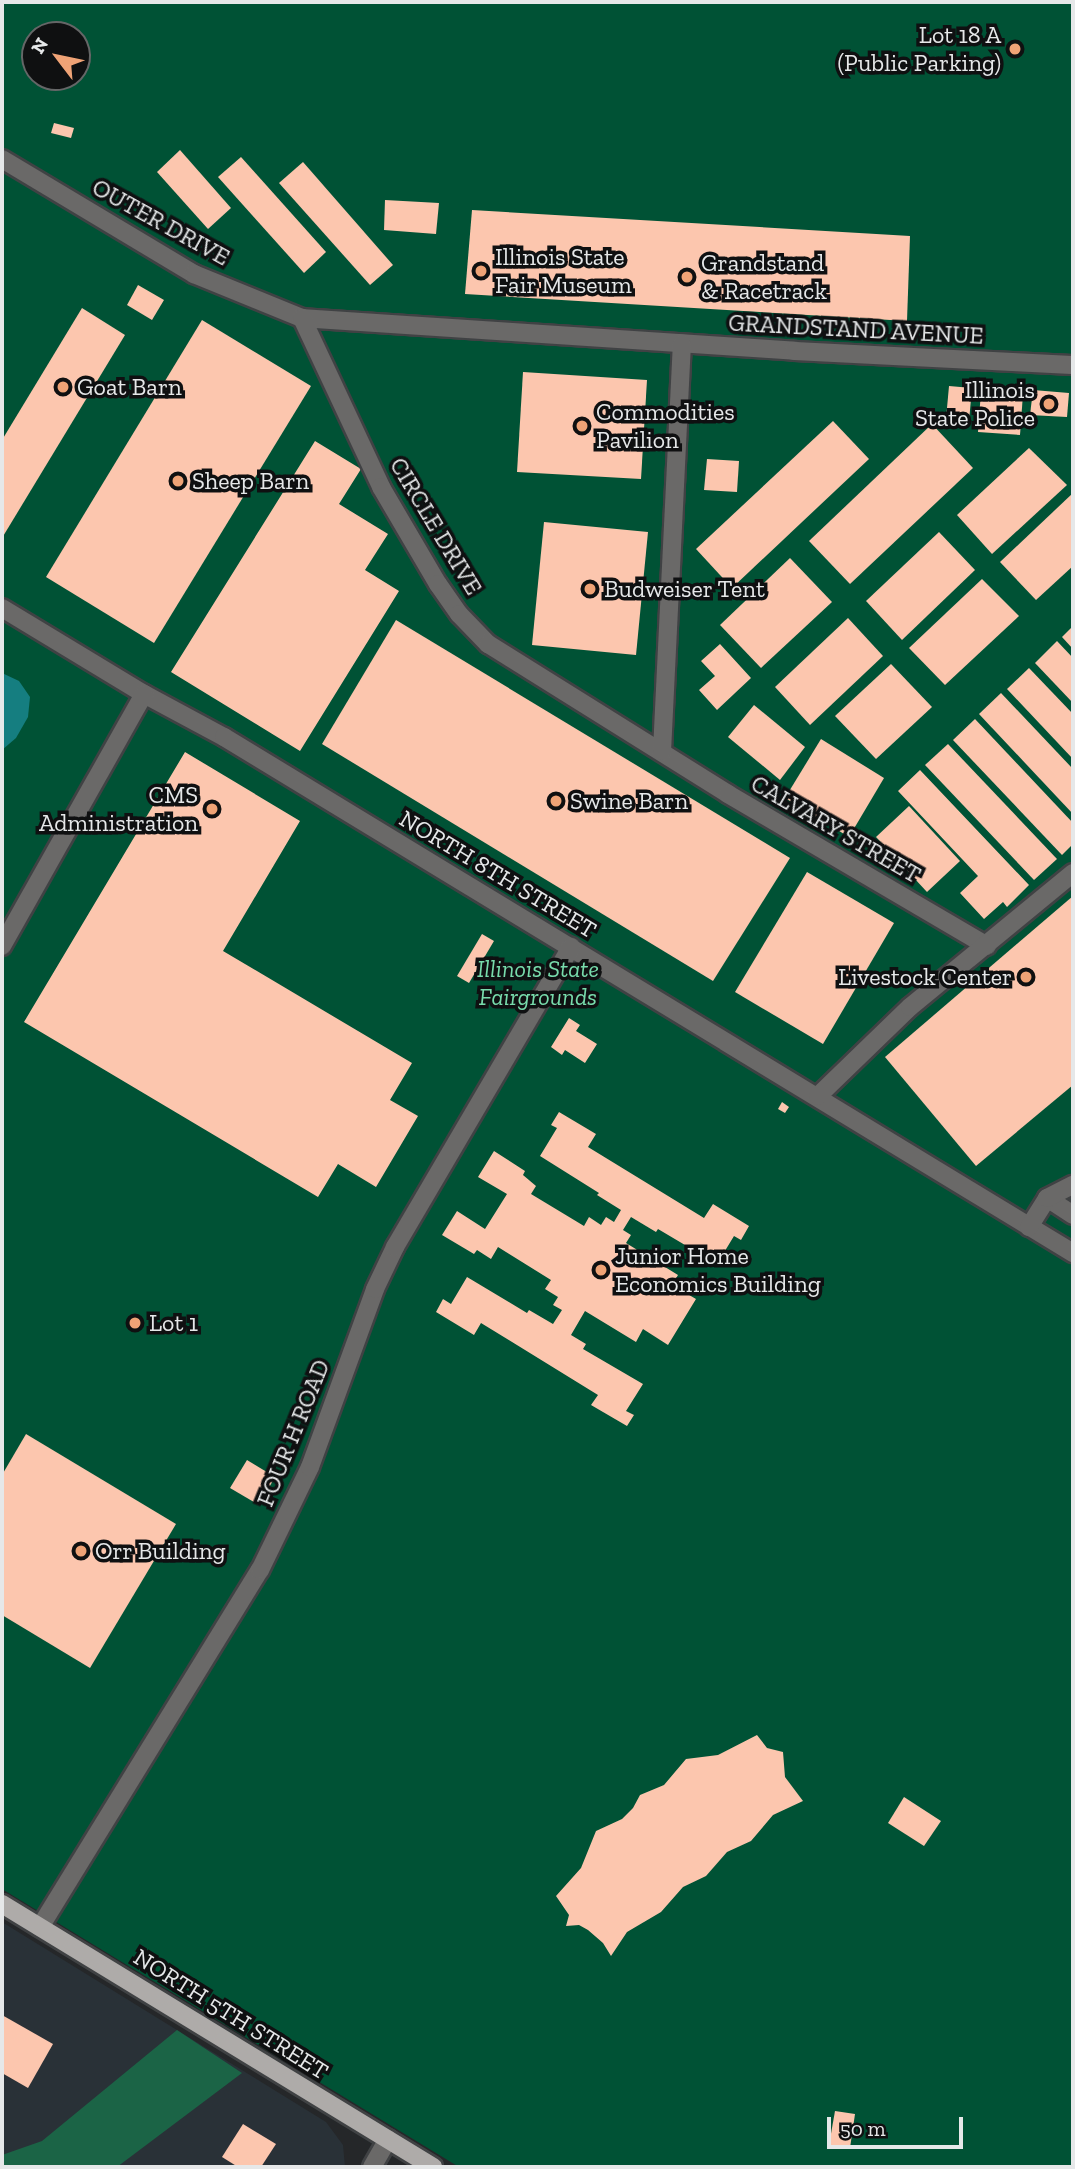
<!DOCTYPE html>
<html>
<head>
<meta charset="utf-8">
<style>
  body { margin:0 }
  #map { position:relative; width:1075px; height:2169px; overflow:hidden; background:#252729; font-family:"Zilla Slab",serif }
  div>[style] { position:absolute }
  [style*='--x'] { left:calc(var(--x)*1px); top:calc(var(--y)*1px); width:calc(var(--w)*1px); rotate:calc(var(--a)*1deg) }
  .built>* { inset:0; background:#293137 }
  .green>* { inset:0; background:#005235 }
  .forest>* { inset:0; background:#1b6446 }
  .water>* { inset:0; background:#157e80 }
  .building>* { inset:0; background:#fcc6ae }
  .roads { filter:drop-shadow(2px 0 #404244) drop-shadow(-2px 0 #404244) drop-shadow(0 2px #404244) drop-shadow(0 -2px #404244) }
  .minor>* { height:18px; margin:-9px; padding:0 9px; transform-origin:9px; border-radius:9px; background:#6a6968 }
  .major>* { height:18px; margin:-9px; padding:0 9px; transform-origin:9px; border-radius:9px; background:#aeaba9 }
  .dots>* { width:19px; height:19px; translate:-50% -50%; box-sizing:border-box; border:4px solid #0f1011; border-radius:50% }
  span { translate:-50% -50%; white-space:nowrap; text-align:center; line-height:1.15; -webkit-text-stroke:7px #0f1011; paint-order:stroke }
  .poi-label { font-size:24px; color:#e6e8e9 }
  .right { translate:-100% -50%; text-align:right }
  .left { translate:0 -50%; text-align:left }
  .street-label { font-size:24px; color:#e6e8e9 }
  .park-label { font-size:24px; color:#78dcac; font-style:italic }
  .frame { position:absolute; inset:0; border:4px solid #e6e8e9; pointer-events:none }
  .north { position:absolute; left:21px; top:21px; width:70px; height:70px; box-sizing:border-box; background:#0f1011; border:2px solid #656667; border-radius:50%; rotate:302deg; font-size:19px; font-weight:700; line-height:28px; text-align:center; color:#e6e8e9 }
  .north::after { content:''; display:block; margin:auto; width:24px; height:32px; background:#efa376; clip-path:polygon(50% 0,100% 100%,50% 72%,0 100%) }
  .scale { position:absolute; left:827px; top:2117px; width:136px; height:32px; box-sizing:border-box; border:4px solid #e6e8e9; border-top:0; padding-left:9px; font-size:21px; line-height:24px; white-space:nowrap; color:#e6e8e9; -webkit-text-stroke:5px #0f1011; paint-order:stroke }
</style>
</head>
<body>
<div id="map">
  <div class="built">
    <div style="clip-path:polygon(2px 1922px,326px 2122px,343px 2145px,345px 2167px,2px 2167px)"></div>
  </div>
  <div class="green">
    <div style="clip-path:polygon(evenodd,2px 2px,1073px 2px,1073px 2167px,459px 2167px,2px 1889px,2px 2px,35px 35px,77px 35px,77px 77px,35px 77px,35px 35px)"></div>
  </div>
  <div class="forest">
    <div style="clip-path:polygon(177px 2030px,242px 2073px,117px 2167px,2px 2167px,2px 2155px,42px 2141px)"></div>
  </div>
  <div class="water">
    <div style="clip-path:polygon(2px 673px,19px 681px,30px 697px,28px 717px,16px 738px,2px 750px)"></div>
  </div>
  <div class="building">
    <div style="clip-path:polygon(54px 123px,74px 128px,71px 138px,51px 133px)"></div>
    <div style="clip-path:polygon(180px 150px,231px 208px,208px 229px,157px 172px)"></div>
    <div style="clip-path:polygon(241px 157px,326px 252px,304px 273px,218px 177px)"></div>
    <div style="clip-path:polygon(303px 162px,393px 265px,370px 285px,279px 183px)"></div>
    <div style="clip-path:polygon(385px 200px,439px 203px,436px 234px,384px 230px)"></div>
    <div style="clip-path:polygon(472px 210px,910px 236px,907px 321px,465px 294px)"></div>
    <div style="clip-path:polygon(138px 285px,164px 300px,152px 320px,127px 305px)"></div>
    <div style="clip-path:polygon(82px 308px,125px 335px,2px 538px,2px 440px)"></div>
    <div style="clip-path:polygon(202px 320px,311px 386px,154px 643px,46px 577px)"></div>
    <div style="clip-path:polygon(523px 372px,647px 380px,641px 479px,517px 472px)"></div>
    <div style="clip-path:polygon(949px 386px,972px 388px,969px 421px,946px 419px)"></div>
    <div style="clip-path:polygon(1033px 390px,1069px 393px,1067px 417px,1030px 415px)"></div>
    <div style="clip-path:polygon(981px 391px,1023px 394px,1020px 435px,978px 432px)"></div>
    <div style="clip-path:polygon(833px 421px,869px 459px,732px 588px,696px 549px)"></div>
    <div style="clip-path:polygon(932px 424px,973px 468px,850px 584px,809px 541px)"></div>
    <div style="clip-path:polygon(315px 441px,361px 469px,339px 504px,388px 534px,365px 570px,399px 591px,300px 751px,171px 672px)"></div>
    <div style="clip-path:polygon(1029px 448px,1067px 485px,992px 554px,957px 515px)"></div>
    <div style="clip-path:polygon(707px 459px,739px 461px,737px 492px,704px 490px)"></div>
    <div style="clip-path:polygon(1073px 493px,1073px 566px,1036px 600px,1000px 562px)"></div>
    <div style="clip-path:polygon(544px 522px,648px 532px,636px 655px,532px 645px)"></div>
    <div style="clip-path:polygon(939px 532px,975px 570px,902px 640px,866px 601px)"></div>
    <div style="clip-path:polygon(790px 558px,832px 602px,761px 668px,720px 625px)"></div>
    <div style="clip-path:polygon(982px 579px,1019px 616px,945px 685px,909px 648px)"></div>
    <div style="clip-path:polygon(848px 618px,883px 656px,810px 725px,775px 687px)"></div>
    <div style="clip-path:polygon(396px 620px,790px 858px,713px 981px,322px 744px)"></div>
    <div style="clip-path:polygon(1073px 626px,1073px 649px,1062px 637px)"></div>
    <div style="clip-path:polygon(1057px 641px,1073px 658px,1073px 703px,1035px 663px)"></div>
    <div style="clip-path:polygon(720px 644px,751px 678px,717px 710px,699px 690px,715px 676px,701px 661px)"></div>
    <div style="clip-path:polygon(891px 664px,932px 707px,876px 759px,835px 716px)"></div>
    <div style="clip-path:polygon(1029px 668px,1073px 714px,1073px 759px,1007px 689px)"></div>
    <div style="clip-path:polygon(1001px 693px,1073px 769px,1073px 814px,979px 714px)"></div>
    <div style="clip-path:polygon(754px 705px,805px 747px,780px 780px,728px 737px)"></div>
    <div style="clip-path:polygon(975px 719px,1073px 823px,1073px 844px,1062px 855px,953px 740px)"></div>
    <div style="clip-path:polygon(821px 739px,884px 778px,849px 837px,785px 798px)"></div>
    <div style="clip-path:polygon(948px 744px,1057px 859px,1034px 880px,925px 765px)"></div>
    <div style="clip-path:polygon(185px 752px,300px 821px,223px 951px,412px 1063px,390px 1100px,418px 1116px,376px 1187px,338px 1164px,318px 1197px,24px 1022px)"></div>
    <div style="clip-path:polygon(920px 770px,1029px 885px,1007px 907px,1003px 902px,984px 919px,960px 893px,978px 876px,898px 791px)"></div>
    <div style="clip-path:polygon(909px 806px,960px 861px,927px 892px,876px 837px)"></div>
    <div style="clip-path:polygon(807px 872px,894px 923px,823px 1044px,735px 992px)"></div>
    <div style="clip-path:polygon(1073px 896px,1073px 1085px,976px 1166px,885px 1057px)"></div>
    <div style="clip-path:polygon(482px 934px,494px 941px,469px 983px,457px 976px)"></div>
    <div style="clip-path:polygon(569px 1018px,580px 1025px,576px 1031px,597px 1044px,585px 1063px,565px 1050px,562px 1055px,551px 1047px)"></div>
    <div style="clip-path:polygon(782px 1102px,789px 1107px,785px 1113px,778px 1109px)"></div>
    <div style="clip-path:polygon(559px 1112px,596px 1134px,588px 1147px,704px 1218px,713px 1204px,749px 1226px,741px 1240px,734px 1236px,717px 1264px,658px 1229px,656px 1232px,631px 1217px,623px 1230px,631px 1235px,626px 1243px,678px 1275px,672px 1285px,696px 1299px,668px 1345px,643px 1329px,636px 1342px,585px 1311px,571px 1335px,586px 1344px,583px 1349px,643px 1384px,626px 1411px,634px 1415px,627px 1426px,591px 1405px,598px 1395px,481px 1323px,474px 1335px,436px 1312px,443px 1299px,451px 1304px,467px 1277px,527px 1313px,529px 1310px,553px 1324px,562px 1310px,553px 1305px,558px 1297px,545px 1289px,551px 1280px,498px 1247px,491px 1259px,477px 1250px,474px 1254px,442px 1235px,457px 1211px,485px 1229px,507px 1194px,478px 1177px,494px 1151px,525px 1171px,523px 1175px,536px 1186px,531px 1194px,584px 1226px,589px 1217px,601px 1225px,606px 1217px,614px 1222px,621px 1210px,597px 1195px,599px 1193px,540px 1156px,557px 1128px,551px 1125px)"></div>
    <div style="clip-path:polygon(26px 1434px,176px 1524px,90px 1668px,2px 1615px,2px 1475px)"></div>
    <div style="clip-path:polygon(247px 1460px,275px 1477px,259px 1505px,230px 1488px)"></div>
    <div style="clip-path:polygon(757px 1735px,767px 1748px,783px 1752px,785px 1777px,803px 1801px,773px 1815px,751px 1841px,727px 1852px,706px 1876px,683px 1887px,661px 1912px,627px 1932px,611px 1956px,603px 1943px,588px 1930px,579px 1925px,566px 1926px,569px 1915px,556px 1896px,581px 1868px,596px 1831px,622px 1819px,633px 1808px,640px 1795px,664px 1785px,686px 1759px,718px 1755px)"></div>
    <div style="clip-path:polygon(904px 1797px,941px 1821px,924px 1846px,888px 1823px)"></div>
    <div style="clip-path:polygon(2px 2015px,53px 2044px,28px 2088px,2px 2073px)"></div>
    <div style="clip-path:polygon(835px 2111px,855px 2114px,850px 2148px,829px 2145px)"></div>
    <div style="clip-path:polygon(243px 2124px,276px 2144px,261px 2167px,238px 2167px,222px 2157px)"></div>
  </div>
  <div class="roads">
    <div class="minor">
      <div style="--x:2;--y:159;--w:224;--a:30.9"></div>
      <div style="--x:194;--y:274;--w:117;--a:22.2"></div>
      <div style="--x:302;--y:318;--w:493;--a:3.8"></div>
      <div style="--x:794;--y:351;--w:279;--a:2.9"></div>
      <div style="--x:302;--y:318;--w:187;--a:64.9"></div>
      <div style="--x:381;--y:487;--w:113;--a:59.6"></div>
      <div style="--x:438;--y:584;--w:37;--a:55"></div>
      <div style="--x:459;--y:614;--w:42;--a:46"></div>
      <div style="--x:488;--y:644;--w:283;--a:32"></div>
      <div style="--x:728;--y:794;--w:300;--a:30.4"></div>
      <div style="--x:2;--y:608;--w:166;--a:31.2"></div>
      <div style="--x:144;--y:694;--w:91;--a:28.3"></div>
      <div style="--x:224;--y:737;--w:994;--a:31.29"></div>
      <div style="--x:662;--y:751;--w:408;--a:-87.2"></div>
      <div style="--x:2;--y:946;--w:289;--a:-60.6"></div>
      <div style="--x:818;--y:1096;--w:128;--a:-44.1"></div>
      <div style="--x:910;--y:1007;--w:211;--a:-39.4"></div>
      <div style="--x:1047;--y:1198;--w:31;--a:33"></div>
      <div style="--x:1029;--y:1227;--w:34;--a:-58"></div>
      <div style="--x:1047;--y:1198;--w:29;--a:-27"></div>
      <div style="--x:40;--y:1927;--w:419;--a:-58.4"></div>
      <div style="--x:260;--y:1570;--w:114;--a:-64.1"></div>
      <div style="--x:310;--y:1467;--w:189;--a:-69.9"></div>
      <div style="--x:375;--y:1289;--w:47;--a:-64.5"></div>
      <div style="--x:395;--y:1247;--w:348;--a:-59.6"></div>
      <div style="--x:372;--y:2167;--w:32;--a:-60"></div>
    </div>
    <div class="major">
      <div style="--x:2;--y:1904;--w:505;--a:31.39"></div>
    </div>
  </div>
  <div class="dots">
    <div style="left:1015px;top:49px;background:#efa376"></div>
    <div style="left:481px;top:271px;background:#efa376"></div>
    <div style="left:687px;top:277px;background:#efa376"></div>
    <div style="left:63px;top:387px;background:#efa376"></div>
    <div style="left:1049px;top:404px;background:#efa376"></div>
    <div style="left:582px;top:426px;background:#efa376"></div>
    <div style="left:178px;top:481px;background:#efa376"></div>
    <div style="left:590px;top:589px;background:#efa376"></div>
    <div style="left:556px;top:801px;background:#efa376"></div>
    <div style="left:212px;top:809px;background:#efa376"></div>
    <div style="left:1026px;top:977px;background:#efa376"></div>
    <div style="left:601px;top:1270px;background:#efa376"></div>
    <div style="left:135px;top:1323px;background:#efa376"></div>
    <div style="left:81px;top:1551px;background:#efa376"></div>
  </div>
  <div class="poi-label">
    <span class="right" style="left:1001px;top:49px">Lot 18 A<br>(Public Parking)</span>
    <span class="left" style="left:495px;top:271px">Illinois State<br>Fair Museum</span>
    <span class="left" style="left:701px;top:277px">Grandstand<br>&amp; Racetrack</span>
    <span class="left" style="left:77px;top:387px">Goat Barn</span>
    <span class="right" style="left:1035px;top:404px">Illinois<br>State Police</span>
    <span class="left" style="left:596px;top:426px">Commodities<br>Pavilion</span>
    <span class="left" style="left:192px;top:481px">Sheep Barn</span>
    <span class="left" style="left:604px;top:589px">Budweiser Tent</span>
    <span class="right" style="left:198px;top:809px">CMS<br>Administration</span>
    <span class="left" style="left:570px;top:801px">Swine Barn</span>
    <span class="right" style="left:1012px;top:977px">Livestock Center</span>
    <span class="left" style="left:615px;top:1270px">Junior Home<br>Economics Building</span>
    <span class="left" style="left:149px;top:1323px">Lot 1</span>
    <span class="left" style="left:95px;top:1551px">Orr Building</span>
  </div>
  <div class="street-label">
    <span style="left:161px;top:222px;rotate:29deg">OUTER DRIVE</span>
    <span style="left:856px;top:329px;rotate:3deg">GRANDSTAND AVENUE</span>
    <span style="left:436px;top:526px;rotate:59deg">CIRCLE DRIVE</span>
    <span style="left:836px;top:829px;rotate:30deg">CALVARY STREET</span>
    <span style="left:498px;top:874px;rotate:31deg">NORTH 8TH STREET</span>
    <span style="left:293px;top:1433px;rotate:-68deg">FOUR H ROAD</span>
    <span style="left:231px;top:2014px;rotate:32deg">NORTH 5TH STREET</span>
  </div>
  <div class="park-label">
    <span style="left:538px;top:983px">Illinois State<br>Fairgrounds</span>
  </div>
  <div class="frame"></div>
  <div class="north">N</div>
  <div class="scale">50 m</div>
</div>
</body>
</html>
